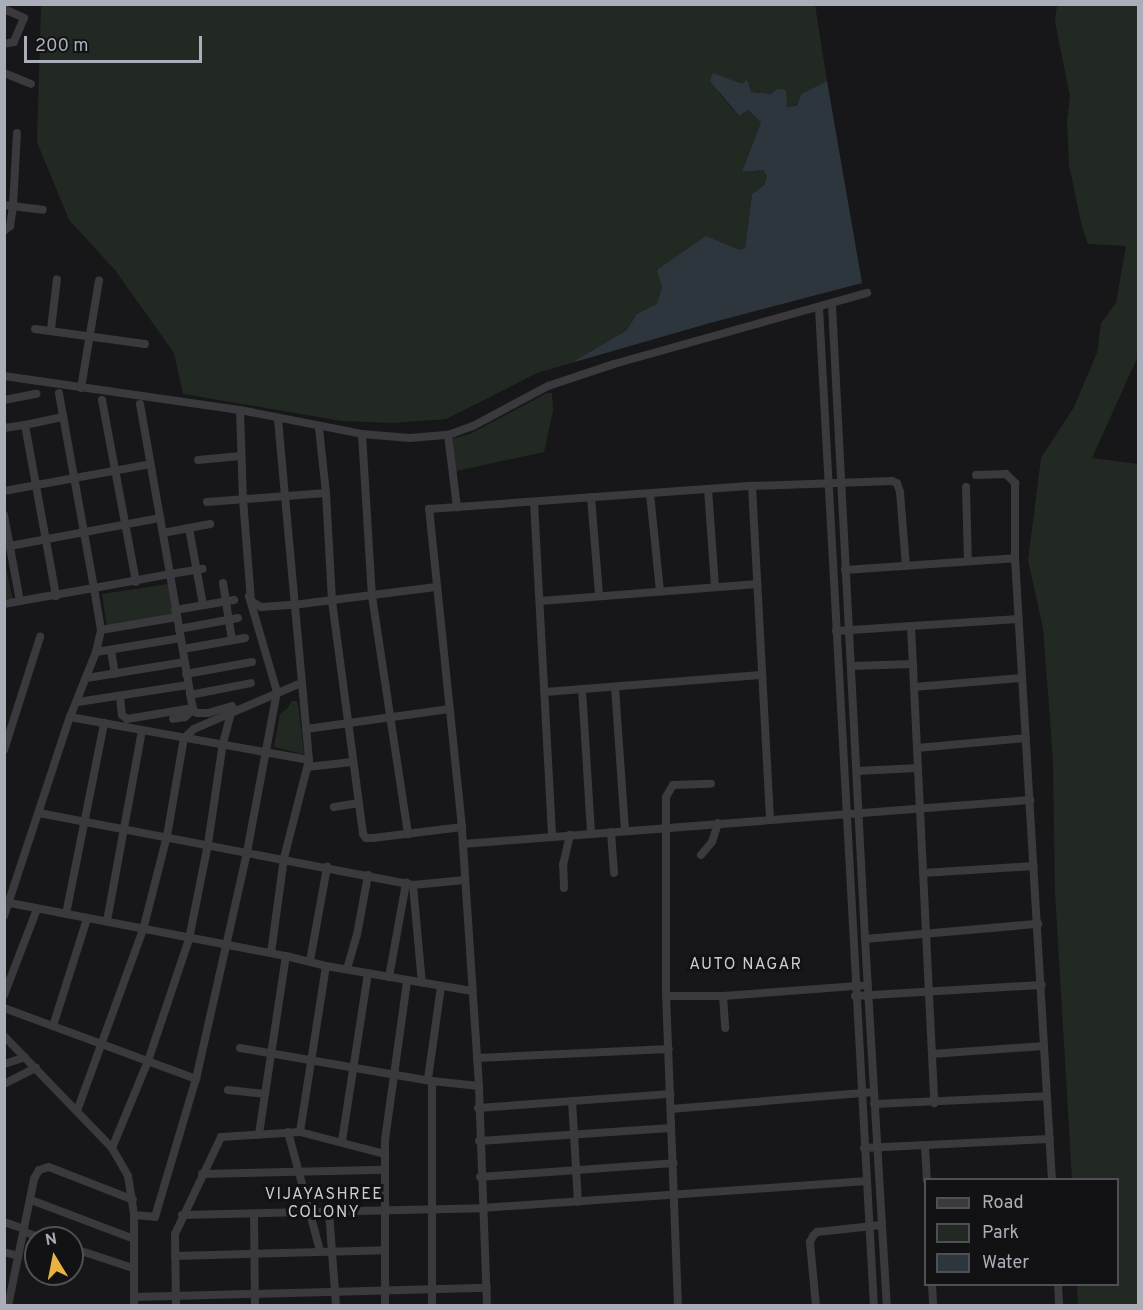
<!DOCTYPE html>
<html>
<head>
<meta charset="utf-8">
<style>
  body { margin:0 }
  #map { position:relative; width:1143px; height:1310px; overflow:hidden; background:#171719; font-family:Overpass,sans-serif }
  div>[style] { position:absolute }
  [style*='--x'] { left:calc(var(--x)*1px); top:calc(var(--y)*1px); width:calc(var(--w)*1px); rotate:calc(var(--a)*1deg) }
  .green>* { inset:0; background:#222923 }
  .water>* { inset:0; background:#2e363d }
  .minor>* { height:8px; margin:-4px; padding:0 4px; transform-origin:4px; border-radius:4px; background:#39393e }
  span { translate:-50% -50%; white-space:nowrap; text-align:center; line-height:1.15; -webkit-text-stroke:6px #121214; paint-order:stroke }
  .neighbourhood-label { font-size:16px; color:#cbcdd5; letter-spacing:1.5px }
  .frame { position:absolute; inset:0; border:6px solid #aaaeb8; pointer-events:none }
  .legend { position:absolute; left:924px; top:1178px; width:195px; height:108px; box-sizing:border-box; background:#121214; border:2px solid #4f5056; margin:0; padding:8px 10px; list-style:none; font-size:18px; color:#aaaeb8 }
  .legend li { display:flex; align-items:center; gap:12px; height:30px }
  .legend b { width:30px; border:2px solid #4f5056 }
  .north { position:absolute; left:24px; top:1226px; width:60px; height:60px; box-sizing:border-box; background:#121214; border:2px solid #4f5056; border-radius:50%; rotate:350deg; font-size:16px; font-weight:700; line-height:24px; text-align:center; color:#aaaeb8 }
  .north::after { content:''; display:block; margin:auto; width:21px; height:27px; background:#e8b340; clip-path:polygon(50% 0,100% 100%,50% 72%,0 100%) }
  .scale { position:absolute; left:24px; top:36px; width:178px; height:27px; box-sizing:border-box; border:3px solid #aaaeb8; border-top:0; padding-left:8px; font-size:18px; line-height:21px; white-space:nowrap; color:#aaaeb8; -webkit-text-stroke:4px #121214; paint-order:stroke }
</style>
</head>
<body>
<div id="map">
  <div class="green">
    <div style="clip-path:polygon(37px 5px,815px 5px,827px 81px,801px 94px,797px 104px,786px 107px,771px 94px,751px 92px,742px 84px,719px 93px,738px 116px,748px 110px,761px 122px,742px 172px,763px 170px,767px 176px,764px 185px,752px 194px,745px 248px,662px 287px,657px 305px,637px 314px,626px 331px,609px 342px,571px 363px,537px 373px,446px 419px,393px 423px,342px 421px,183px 394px,174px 353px,115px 270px,69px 220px,37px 142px,41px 6px)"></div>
    <div style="clip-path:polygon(1057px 5px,1138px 5px,1138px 356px,1092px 458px,1138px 464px,1138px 1305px,1078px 1305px,1077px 1285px,1118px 1284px,1118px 1180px,1072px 1179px,1055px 892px,1053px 760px,1043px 628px,1028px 560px,1041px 458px,1074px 407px,1097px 353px,1101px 323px,1116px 303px,1126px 246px,1088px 244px,1082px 227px,1069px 165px,1067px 121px,1070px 96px,1055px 22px)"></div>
    <div style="clip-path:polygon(547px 393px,552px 393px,553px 411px,544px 452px,456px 471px,451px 439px,470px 434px)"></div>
    <div style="clip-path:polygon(4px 559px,13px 600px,4px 601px)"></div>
    <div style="clip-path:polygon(168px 584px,173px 617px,107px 627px,102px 594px)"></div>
    <div style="clip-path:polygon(292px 701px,297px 701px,298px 704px,304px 753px,302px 754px,274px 747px,280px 714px,287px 709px)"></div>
  </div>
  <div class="water">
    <div style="clip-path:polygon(713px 73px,742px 84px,747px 80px,751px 92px,771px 94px,777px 89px,786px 90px,787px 107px,797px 105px,801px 94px,827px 81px,862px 283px,710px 323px,571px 363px,626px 331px,637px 314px,657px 304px,662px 287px,657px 270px,706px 236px,739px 250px,745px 248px,752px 194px,764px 185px,767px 176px,763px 170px,742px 172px,761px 122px,748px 110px,739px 116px,710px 81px)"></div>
  </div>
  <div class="minor">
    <div style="--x:4;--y:9;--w:22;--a:24"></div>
    <div style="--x:24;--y:18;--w:26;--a:113"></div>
    <div style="--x:14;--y:42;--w:10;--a:169"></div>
    <div style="--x:4;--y:73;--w:29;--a:22"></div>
    <div style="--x:4;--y:205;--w:39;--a:7"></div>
    <div style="--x:4;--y:231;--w:8;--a:-40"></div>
    <div style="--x:10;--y:226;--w:20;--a:-81"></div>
    <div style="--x:13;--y:206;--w:73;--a:-86.9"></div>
    <div style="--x:832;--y:305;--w:635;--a:87.02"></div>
    <div style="--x:865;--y:939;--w:368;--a:86.6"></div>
    <div style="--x:819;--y:308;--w:1000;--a:86.85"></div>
    <div style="--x:35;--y:329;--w:111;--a:7.8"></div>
    <div style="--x:51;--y:329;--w:50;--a:-83.2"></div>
    <div style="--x:4;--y:376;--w:238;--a:8.2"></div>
    <div style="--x:240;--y:410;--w:124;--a:11.1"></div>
    <div style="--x:362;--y:434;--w:48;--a:4.8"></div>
    <div style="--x:410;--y:438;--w:38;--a:-5"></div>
    <div style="--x:448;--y:435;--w:27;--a:-20"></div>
    <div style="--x:473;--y:426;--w:85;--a:-28.1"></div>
    <div style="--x:548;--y:386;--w:70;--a:-18.4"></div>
    <div style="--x:614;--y:364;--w:263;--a:-15.7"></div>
    <div style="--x:81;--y:388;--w:109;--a:-80.5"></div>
    <div style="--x:4;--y:400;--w:33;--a:-11"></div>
    <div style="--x:102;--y:400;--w:185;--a:79.4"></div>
    <div style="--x:140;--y:404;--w:173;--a:80"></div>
    <div style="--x:170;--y:574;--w:33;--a:-9"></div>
    <div style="--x:240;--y:410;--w:89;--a:88.1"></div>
    <div style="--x:243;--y:499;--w:102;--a:85.5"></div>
    <div style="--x:251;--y:601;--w:12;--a:31"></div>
    <div style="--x:261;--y:607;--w:32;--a:-4"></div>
    <div style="--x:293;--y:605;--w:144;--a:-7.2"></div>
    <div style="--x:25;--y:425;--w:39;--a:-12"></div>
    <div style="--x:4;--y:428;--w:21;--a:-8"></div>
    <div style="--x:25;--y:425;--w:174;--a:79.7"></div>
    <div style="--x:319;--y:428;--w:65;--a:83.9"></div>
    <div style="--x:326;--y:493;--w:108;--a:86.8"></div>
    <div style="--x:332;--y:601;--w:235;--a:82.4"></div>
    <div style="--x:363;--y:834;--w:5;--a:53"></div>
    <div style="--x:366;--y:838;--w:7;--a:0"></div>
    <div style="--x:373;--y:838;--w:90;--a:-7"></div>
    <div style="--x:362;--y:434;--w:162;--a:86.5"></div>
    <div style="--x:372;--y:596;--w:241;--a:81.4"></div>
    <div style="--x:448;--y:435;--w:73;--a:82.9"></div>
    <div style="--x:198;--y:460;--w:43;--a:-5.3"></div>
    <div style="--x:976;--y:475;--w:30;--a:-2"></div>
    <div style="--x:1006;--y:474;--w:13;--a:45"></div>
    <div style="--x:1015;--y:483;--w:75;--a:90"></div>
    <div style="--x:1015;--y:558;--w:623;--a:86.6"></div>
    <div style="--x:752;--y:486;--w:332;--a:86.9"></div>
    <div style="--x:966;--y:487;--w:74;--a:88.5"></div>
    <div style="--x:708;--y:489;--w:98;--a:85.9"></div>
    <div style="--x:4;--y:491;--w:149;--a:-10.4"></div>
    <div style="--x:650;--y:494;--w:98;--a:84.1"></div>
    <div style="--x:591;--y:497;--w:98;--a:85.3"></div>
    <div style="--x:207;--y:502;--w:119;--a:-4.3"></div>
    <div style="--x:534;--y:502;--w:334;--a:86.9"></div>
    <div style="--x:4;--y:515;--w:87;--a:79.5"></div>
    <div style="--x:20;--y:601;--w:16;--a:169"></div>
    <div style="--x:189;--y:528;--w:78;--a:79.7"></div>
    <div style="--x:163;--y:533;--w:48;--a:-10.8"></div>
    <div style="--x:10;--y:546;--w:153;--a:-10.6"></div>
    <div style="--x:845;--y:570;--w:170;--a:-4"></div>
    <div style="--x:223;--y:583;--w:58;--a:81"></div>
    <div style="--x:20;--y:601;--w:75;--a:-10"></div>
    <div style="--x:94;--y:588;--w:198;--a:-100.2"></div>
    <div style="--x:541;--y:601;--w:217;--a:-4.5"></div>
    <div style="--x:175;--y:610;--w:60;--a:-9.6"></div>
    <div style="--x:911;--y:626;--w:478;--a:87.2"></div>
    <div style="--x:179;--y:629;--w:60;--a:-10.6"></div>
    <div style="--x:101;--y:630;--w:77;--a:-9.7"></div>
    <div style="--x:836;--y:631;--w:183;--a:-3.8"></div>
    <div style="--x:183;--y:649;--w:63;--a:-10.1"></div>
    <div style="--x:111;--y:650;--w:24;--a:81"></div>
    <div style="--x:96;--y:652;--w:86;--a:-9.4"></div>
    <div style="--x:851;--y:666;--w:62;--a:-1.8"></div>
    <div style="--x:186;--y:674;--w:67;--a:-10.3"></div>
    <div style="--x:87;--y:678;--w:99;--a:-9.3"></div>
    <div style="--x:615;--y:687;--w:144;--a:86"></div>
    <div style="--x:914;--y:687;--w:108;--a:-4.8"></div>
    <div style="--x:582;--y:689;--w:144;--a:86.4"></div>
    <div style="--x:545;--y:692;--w:216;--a:-4.5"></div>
    <div style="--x:190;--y:695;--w:62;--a:-11.1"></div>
    <div style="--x:120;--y:697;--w:18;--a:84"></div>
    <div style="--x:122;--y:715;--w:6;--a:39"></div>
    <div style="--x:127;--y:719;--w:67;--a:-9.5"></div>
    <div style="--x:78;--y:702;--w:111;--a:-8.8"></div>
    <div style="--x:193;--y:710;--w:5;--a:37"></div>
    <div style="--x:197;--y:713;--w:11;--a:0"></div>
    <div style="--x:208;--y:713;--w:25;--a:-16"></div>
    <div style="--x:70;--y:717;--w:243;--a:10.2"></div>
    <div style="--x:306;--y:729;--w:145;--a:-7.9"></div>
    <div style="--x:917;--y:748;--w:109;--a:-5.2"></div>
    <div style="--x:4;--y:750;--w:119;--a:-72.3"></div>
    <div style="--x:308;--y:767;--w:44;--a:-6.5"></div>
    <div style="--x:857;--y:771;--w:61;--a:-2.8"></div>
    <div style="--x:334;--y:807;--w:24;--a:-9"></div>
    <div style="--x:39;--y:813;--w:381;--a:10.9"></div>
    <div style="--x:413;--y:885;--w:52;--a:-5.5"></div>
    <div style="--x:611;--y:832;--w:41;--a:85.8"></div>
    <div style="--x:463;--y:844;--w:569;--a:-4.44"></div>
    <div style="--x:701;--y:855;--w:17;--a:-50"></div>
    <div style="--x:712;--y:842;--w:20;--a:-72"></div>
    <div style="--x:923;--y:873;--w:111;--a:-3.6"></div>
    <div style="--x:413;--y:885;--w:98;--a:84.8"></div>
    <div style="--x:564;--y:888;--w:23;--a:-92"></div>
    <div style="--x:563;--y:865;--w:31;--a:-77"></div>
    <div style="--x:10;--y:903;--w:281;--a:10.9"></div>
    <div style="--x:286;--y:956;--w:41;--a:14"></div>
    <div style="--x:326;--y:966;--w:148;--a:9.7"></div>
    <div style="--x:66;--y:914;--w:195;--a:-78.7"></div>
    <div style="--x:4;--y:916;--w:210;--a:-71.7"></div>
    <div style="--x:70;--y:717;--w:70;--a:-68.2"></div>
    <div style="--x:96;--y:652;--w:23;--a:-77"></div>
    <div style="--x:101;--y:630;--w:43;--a:-99.5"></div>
    <div style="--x:94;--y:588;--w:77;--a:-10.4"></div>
    <div style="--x:170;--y:574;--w:138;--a:80.4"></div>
    <div style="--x:193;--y:710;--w:11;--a:139"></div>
    <div style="--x:185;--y:717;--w:12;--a:171"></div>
    <div style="--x:107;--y:921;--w:194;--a:-79.6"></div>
    <div style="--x:865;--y:939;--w:174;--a:-5"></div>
    <div style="--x:271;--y:953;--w:96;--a:-82.2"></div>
    <div style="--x:284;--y:858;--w:101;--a:-75.7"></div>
    <div style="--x:309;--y:760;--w:342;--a:-95.2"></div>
    <div style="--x:310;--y:961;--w:96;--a:-79.7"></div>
    <div style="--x:347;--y:969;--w:35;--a:-74"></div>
    <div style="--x:357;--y:935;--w:61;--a:-79.6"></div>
    <div style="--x:389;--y:977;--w:96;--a:-79.7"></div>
    <div style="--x:4;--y:995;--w:92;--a:-69"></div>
    <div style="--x:667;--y:996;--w:56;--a:0"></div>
    <div style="--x:723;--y:996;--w:145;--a:-4.3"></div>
    <div style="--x:723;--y:996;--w:32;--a:86"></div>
    <div style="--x:855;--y:996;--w:187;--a:-3.4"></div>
    <div style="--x:4;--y:1008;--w:205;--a:20.3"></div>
    <div style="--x:196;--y:1079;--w:233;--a:-77.3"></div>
    <div style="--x:247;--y:852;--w:163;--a:-79.4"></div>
    <div style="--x:277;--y:692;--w:100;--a:-106.3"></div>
    <div style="--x:53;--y:1026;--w:112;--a:-72.4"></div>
    <div style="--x:4;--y:1036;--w:156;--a:46"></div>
    <div style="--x:112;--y:1148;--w:32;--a:60"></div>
    <div style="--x:128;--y:1176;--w:39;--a:81"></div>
    <div style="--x:134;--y:1215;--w:91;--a:90"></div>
    <div style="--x:240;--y:1048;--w:195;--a:9.8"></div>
    <div style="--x:432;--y:1081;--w:47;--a:6.1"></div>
    <div style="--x:932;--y:1054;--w:112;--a:-4.1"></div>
    <div style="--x:477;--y:1058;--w:192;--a:-2.7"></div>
    <div style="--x:4;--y:1064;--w:22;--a:-18"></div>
    <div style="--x:428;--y:1079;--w:93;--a:-82"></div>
    <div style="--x:4;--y:1084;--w:36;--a:-27"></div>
    <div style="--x:228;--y:1090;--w:37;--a:6"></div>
    <div style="--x:572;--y:1101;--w:101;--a:86.6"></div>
    <div style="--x:874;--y:1104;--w:173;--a:-2.6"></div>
    <div style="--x:478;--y:1108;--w:193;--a:-4.2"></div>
    <div style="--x:671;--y:1109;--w:204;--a:-4.8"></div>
    <div style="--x:77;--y:1111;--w:193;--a:-70"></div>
    <div style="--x:143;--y:930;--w:97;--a:-75.7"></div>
    <div style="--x:167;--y:836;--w:99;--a:-80.2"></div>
    <div style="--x:184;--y:738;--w:13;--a:-42"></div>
    <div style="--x:194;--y:729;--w:40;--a:-23.4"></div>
    <div style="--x:288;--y:1132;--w:123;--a:74.9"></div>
    <div style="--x:300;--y:1132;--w:168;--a:-81.1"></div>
    <div style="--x:259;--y:1134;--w:180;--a:-81.4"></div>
    <div style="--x:342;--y:1141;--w:170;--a:-81.2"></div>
    <div style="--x:479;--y:1141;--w:192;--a:-3.9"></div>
    <div style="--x:925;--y:1145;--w:35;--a:87"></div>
    <div style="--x:112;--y:1148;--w:94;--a:-67.5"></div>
    <div style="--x:148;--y:1061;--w:129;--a:-71.4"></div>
    <div style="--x:189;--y:939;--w:97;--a:-78.7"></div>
    <div style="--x:208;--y:844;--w:102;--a:-81.6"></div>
    <div style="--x:223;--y:743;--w:31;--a:-75"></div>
    <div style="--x:231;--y:713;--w:76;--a:-23.2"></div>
    <div style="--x:864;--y:1148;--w:186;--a:-2.8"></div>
    <div style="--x:202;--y:1174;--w:182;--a:-1.3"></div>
    <div style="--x:480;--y:1177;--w:194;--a:-4.1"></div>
    <div style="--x:31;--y:1200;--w:110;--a:20.7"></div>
    <div style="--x:329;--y:1212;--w:94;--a:85.7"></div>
    <div style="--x:254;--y:1214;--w:92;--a:89.4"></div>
    <div style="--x:134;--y:1215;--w:21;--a:5"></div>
    <div style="--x:155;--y:1217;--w:144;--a:-73.5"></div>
    <div style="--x:182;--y:1215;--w:300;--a:-1.3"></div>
    <div style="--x:482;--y:1208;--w:386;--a:-4"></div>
    <div style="--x:4;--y:1222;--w:21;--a:19"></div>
    <div style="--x:24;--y:1232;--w:20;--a:18"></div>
    <div style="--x:72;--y:1248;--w:64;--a:18.2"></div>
    <div style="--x:4;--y:1252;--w:15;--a:16"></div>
    <div style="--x:175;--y:1256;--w:210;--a:-1.6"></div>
    <div style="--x:932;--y:1284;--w:22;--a:87"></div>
    <div style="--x:1058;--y:1284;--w:22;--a:87"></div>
    <div style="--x:135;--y:1297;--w:352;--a:-1.5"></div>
    <div style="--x:8;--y:1306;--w:130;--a:-78.4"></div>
    <div style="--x:34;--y:1179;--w:10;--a:-61"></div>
    <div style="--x:39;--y:1170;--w:10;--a:-17"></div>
    <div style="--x:49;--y:1167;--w:90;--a:21.4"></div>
    <div style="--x:176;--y:1306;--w:72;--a:-90.8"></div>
    <div style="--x:175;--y:1234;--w:107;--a:-64.6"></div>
    <div style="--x:221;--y:1137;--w:79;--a:-3.6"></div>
    <div style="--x:300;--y:1132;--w:88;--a:14.5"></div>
    <div style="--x:385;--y:1306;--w:166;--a:-90"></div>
    <div style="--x:385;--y:1140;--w:161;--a:-82.1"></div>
    <div style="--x:432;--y:1306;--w:225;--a:-90"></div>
    <div style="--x:487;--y:1306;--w:220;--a:-92.1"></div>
    <div style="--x:479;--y:1086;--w:260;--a:-93.8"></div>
    <div style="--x:462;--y:827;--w:320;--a:-95.9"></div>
    <div style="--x:429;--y:509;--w:324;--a:-4.1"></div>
    <div style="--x:752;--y:486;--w:140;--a:-2"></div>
    <div style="--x:892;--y:481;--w:5;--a:22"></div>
    <div style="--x:897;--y:483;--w:9;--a:72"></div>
    <div style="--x:900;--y:492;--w:74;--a:85.4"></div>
    <div style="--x:678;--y:1306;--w:315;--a:-92.2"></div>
    <div style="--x:666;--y:991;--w:194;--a:-90"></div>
    <div style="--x:666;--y:797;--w:14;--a:-60"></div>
    <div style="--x:673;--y:785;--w:38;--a:-2"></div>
    <div style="--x:816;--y:1306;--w:64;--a:-95.4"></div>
    <div style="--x:810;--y:1242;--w:7;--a:-63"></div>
    <div style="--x:813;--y:1236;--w:6;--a:-45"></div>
    <div style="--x:817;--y:1232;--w:65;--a:-6.1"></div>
  </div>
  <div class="neighbourhood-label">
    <span style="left:746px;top:965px">AUTO NAGAR</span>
    <span style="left:324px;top:1204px">VIJAYASHREE<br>COLONY</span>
  </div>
  <div class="frame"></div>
  <ul class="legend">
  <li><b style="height:8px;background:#39393e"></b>Road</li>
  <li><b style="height:16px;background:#222923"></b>Park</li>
  <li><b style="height:16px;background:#2e363d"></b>Water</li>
  </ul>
  <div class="north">N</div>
  <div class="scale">200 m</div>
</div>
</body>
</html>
